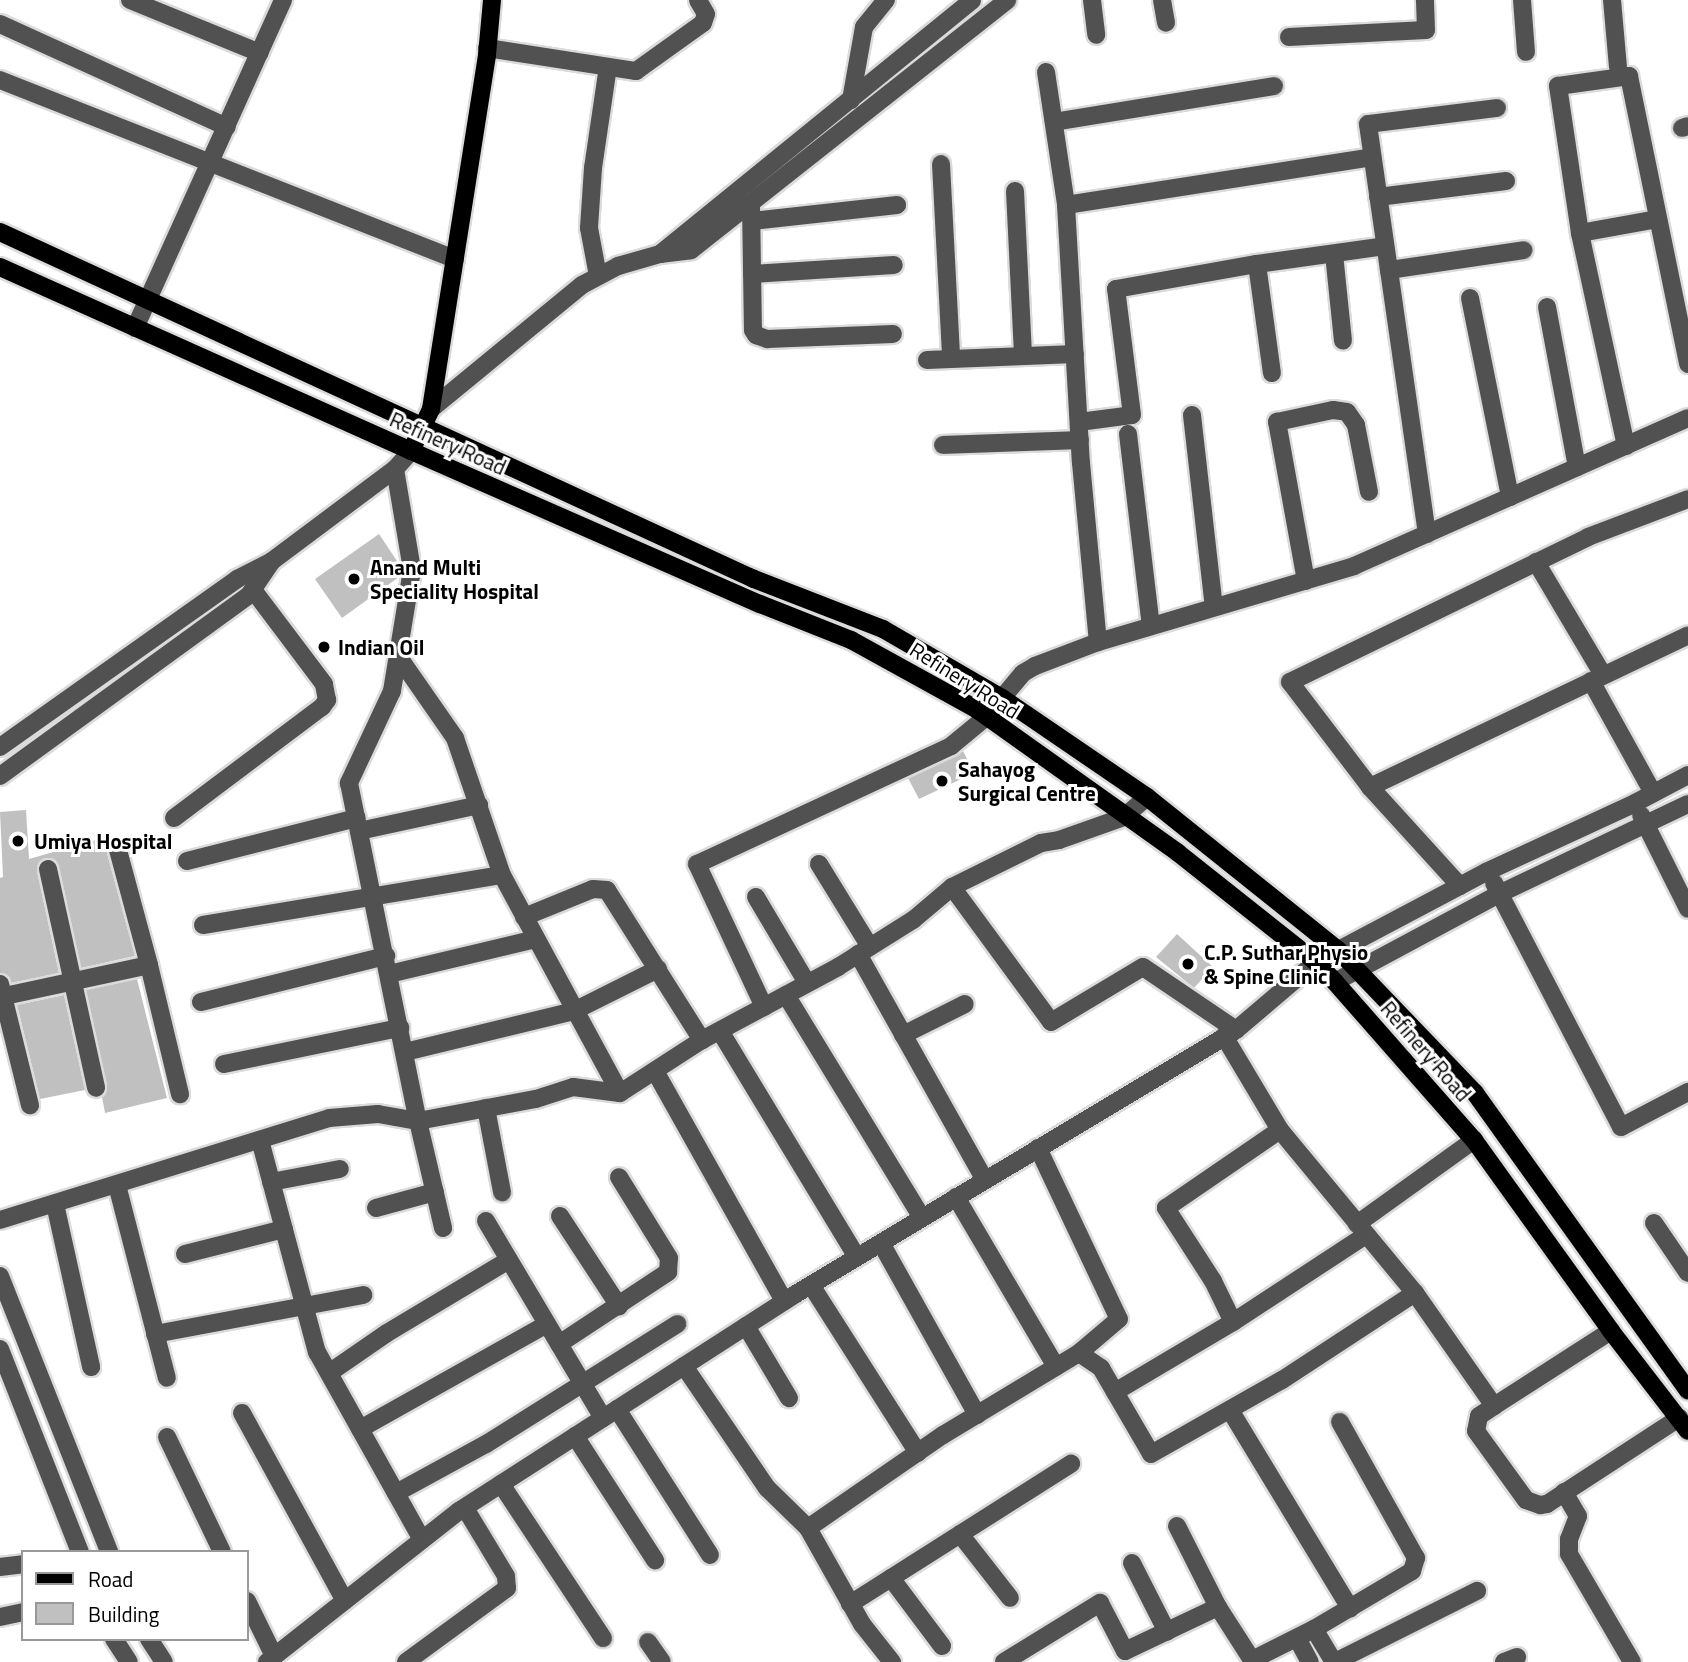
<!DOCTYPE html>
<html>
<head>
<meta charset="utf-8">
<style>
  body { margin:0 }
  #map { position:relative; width:1688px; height:1662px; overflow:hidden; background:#fff; font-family:"Titillium Web",sans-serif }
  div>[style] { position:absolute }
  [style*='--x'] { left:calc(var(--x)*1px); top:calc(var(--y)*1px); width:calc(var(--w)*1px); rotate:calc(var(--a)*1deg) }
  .building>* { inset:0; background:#c0c0c0 }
  .roads { filter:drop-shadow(2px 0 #dbdbdb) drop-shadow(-2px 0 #dbdbdb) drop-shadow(0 2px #dbdbdb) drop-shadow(0 -2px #dbdbdb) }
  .minor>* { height:18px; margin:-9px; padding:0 9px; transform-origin:9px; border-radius:9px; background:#515151 }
  .major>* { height:18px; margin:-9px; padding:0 9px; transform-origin:9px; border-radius:9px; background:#000 }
  .dots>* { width:19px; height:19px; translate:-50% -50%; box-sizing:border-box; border:4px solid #fff; border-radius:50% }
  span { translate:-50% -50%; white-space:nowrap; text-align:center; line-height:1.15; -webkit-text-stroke:6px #fff; paint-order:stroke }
  .street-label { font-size:21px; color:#000 }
  .poi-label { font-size:21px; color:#000; font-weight:700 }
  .left { translate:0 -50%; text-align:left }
  .legend { position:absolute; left:21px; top:1550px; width:228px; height:91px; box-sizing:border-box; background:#fff; border:2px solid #999; margin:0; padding:9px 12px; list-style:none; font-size:21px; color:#000 }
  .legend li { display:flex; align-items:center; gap:14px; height:35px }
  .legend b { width:35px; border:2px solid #999 }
</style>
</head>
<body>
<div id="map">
  <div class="building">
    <div style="clip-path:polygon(379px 534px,399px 564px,399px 577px,342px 618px,315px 579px)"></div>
    <div style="clip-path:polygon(963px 751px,974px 773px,919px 799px,908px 778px)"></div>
    <div style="clip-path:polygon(26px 810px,29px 859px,106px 837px,107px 853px,135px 956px,81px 968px,59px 867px,56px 861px,46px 858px,40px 861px,37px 871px,59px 973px,11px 983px,8px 976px,0 973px,0 878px,3px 877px,0 812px)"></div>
    <div style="clip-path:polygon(1177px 934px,1213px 967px,1194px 988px,1156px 957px)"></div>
    <div style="clip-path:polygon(137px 979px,167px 1098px,105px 1113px,102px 1097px,107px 1086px,86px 990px)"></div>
    <div style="clip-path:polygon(64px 995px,85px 1090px,40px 1099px,17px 1005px)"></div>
  </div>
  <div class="roads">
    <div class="minor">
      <div style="--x:130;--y:0;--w:140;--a:22.2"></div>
      <div style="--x:1092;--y:0;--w:35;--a:83"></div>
      <div style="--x:1162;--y:0;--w:23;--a:80"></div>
      <div style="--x:1522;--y:0;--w:52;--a:85.6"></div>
      <div style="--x:1612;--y:0;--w:67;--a:84.9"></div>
      <div style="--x:0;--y:24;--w:249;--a:24.4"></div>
      <div style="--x:1289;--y:37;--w:137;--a:-2.9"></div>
      <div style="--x:1426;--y:30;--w:30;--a:-92"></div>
      <div style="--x:487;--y:48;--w:151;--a:8.8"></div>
      <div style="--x:636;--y:71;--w:82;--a:-35.6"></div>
      <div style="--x:703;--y:23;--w:9;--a:-72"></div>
      <div style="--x:706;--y:14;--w:16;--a:-120"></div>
      <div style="--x:1046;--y:72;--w:134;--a:81.4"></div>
      <div style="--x:1066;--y:205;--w:258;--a:86.7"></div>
      <div style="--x:1081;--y:463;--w:180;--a:84.6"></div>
      <div style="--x:0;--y:80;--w:489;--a:21.5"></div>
      <div style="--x:851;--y:100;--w:74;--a:-79.9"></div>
      <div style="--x:864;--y:27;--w:35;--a:-51"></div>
      <div style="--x:1054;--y:122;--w:223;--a:-9.3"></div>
      <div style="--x:1682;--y:128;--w:6;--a:-18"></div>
      <div style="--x:941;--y:164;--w:194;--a:87"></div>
      <div style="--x:1015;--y:191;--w:165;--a:87.2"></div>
      <div style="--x:1378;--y:197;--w:129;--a:-7.1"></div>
      <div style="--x:751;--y:205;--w:125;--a:89.1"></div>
      <div style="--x:753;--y:330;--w:6;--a:59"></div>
      <div style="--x:756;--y:335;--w:12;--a:20"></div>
      <div style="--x:767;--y:339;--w:126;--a:-2.3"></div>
      <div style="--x:1066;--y:205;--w:310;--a:-8.9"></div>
      <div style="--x:752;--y:221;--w:146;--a:-6.3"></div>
      <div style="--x:1580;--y:233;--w:79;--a:-10.2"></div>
      <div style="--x:660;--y:254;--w:402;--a:-39.1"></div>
      <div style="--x:1334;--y:254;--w:87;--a:84.1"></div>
      <div style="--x:1257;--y:264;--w:110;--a:82.2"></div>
      <div style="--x:1389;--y:270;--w:136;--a:-8.4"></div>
      <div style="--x:752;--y:274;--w:142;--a:-3.6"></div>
      <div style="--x:598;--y:276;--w:49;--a:-100.6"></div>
      <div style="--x:589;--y:228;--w:60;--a:-86.2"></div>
      <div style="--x:593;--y:168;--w:102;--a:-81.6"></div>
      <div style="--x:1470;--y:298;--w:203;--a:78.6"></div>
      <div style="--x:1547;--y:307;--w:163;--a:79.4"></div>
      <div style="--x:135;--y:328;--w:360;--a:-65.7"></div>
      <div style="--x:927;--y:360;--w:148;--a:-2.3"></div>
      <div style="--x:431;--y:409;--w:195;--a:-39.4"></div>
      <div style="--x:582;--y:285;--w:41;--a:-27.8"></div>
      <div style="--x:618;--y:266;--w:44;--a:-15.9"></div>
      <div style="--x:660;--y:254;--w:31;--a:-7"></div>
      <div style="--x:691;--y:250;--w:403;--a:-38.3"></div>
      <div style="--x:1192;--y:415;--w:193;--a:83.5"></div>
      <div style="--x:1079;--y:422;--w:53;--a:-7.5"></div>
      <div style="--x:1132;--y:415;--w:127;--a:-97.2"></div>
      <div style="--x:1116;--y:289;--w:143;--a:-10.1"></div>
      <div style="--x:1257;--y:264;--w:129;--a:-8"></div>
      <div style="--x:1128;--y:434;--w:193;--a:83.2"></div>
      <div style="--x:943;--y:445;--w:137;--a:-2.1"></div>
      <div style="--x:1626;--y:446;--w:218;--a:-102.2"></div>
      <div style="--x:1580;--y:233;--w:149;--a:-98.5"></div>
      <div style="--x:1558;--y:86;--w:72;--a:-8"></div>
      <div style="--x:1629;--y:76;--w:294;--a:78.4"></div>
      <div style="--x:395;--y:469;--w:102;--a:80.4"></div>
      <div style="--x:412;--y:570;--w:123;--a:99.4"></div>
      <div style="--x:392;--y:691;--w:102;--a:115.1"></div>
      <div style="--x:349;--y:783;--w:345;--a:78.5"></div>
      <div style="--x:418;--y:1121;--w:110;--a:76.8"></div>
      <div style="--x:1427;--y:534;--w:414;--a:-98.2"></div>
      <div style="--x:1368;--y:124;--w:130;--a:-7.1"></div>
      <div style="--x:1536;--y:562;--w:131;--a:59.3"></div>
      <div style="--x:1306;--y:581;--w:162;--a:-100.3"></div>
      <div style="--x:1277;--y:422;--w:57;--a:-12.1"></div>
      <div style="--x:1333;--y:410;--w:14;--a:8"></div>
      <div style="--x:1347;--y:412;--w:16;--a:55"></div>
      <div style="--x:1356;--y:425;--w:68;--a:79"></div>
      <div style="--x:398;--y:656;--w:100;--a:55.2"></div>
      <div style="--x:455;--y:738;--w:145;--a:71.1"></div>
      <div style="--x:502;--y:875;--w:248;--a:61.6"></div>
      <div style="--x:1591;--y:681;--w:128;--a:61"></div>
      <div style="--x:0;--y:747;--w:291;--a:-35.3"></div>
      <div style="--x:237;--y:579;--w:39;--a:-27"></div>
      <div style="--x:272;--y:561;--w:154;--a:-36.8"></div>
      <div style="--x:395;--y:469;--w:24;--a:-48"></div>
      <div style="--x:0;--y:776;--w:308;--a:-36"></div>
      <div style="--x:249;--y:595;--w:41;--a:-55.9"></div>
      <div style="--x:1370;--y:787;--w:132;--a:-127.3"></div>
      <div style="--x:1290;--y:682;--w:331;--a:-25.9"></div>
      <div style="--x:1588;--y:537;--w:107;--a:-20.8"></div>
      <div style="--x:1641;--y:815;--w:105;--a:63.4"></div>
      <div style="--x:174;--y:818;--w:185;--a:-36.9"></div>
      <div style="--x:322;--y:707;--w:9;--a:-54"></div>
      <div style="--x:327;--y:700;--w:16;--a:-101"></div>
      <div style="--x:324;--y:684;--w:116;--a:-127"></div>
      <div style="--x:359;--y:831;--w:123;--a:-12.2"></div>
      <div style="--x:118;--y:850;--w:119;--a:74.9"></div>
      <div style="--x:187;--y:861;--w:175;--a:-14.2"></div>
      <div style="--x:819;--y:864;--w:97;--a:58.4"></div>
      <div style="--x:48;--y:869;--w:224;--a:77.6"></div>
      <div style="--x:1494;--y:883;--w:275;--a:62.5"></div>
      <div style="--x:1621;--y:1127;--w:76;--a:-27.6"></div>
      <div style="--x:1460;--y:886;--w:134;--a:-132.3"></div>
      <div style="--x:1370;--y:787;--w:352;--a:-25.5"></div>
      <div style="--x:952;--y:887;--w:167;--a:53.7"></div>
      <div style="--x:1051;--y:1022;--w:107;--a:-30.9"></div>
      <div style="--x:1143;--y:967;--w:112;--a:34.1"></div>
      <div style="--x:756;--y:897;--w:100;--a:59.3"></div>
      <div style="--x:524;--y:917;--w:74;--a:-22.1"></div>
      <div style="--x:593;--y:889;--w:14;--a:4"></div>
      <div style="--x:607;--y:890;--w:178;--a:57.7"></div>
      <div style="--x:203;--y:925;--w:303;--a:-9.5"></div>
      <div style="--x:858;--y:954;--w:259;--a:60.7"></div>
      <div style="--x:389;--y:974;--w:151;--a:-13.4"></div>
      <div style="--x:1335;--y:982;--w:188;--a:-28.2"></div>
      <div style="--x:1501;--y:893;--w:207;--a:-25.5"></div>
      <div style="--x:0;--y:984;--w:125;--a:76.1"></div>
      <div style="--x:786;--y:995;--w:261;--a:58.6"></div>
      <div style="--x:0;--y:997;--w:152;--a:-12.1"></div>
      <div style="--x:149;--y:965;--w:133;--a:76.5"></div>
      <div style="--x:201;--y:1002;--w:191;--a:-14"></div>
      <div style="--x:764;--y:1007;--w:158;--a:-115.1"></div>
      <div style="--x:697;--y:864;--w:280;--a:-24.9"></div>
      <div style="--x:951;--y:746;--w:45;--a:-39.6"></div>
      <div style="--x:986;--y:717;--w:57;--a:-49.9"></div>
      <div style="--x:1023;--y:673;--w:14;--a:-30"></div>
      <div style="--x:1035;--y:666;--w:67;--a:-20.9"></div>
      <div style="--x:1098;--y:642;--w:267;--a:-16.5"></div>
      <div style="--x:1354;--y:566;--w:365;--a:-23.9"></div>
      <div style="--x:720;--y:1031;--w:264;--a:58.8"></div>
      <div style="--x:903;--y:1035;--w:69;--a:-26.6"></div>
      <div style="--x:1224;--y:1036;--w:109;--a:59.2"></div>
      <div style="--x:405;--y:1052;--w:174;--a:-13.6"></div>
      <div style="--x:574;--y:1011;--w:94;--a:-26.6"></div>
      <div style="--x:224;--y:1064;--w:180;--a:-11.6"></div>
      <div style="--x:655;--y:1071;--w:264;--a:60.7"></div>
      <div style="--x:486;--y:1108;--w:86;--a:79.2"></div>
      <div style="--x:260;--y:1140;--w:220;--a:75"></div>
      <div style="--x:317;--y:1352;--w:215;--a:60.8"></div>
      <div style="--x:1038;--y:1148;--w:189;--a:64.7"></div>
      <div style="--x:1119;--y:1319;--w:52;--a:139.6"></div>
      <div style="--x:271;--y:1182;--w:70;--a:-10.7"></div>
      <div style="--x:117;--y:1185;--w:199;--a:75.5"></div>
      <div style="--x:956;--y:1197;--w:197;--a:59.5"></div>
      <div style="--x:55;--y:1204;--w:167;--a:77.5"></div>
      <div style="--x:376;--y:1208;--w:61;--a:-15.2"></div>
      <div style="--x:560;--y:1216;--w:108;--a:56.8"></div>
      <div style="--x:0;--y:1220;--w:344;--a:-17.2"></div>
      <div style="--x:329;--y:1118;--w:49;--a:-4.7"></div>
      <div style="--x:378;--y:1114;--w:41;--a:9.9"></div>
      <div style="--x:418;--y:1121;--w:120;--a:-10.6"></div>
      <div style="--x:536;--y:1099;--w:39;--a:-18"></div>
      <div style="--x:573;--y:1087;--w:47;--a:7.3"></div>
      <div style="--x:620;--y:1093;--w:98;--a:-32.9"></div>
      <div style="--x:702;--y:1040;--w:154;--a:-28.2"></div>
      <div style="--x:838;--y:967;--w:89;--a:-32.1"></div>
      <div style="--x:913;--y:920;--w:51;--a:-40.2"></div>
      <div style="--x:952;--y:887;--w:99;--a:-26.3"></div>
      <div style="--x:1041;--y:843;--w:18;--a:-9"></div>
      <div style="--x:1059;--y:840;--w:69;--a:-19.5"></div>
      <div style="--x:1124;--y:817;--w:30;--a:-41"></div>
      <div style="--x:486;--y:1221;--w:229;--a:59.3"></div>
      <div style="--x:1654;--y:1223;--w:60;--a:55.8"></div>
      <div style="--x:1357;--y:1224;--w:144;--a:-35.7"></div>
      <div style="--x:881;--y:1243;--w:197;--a:60.8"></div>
      <div style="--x:185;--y:1254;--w:102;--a:-14.2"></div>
      <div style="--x:0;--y:1276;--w:297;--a:68.4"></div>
      <div style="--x:811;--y:1285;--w:199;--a:57.5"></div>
      <div style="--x:1233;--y:1322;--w:46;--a:-116"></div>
      <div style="--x:1213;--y:1281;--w:87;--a:-122.8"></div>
      <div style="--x:1166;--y:1208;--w:138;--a:-34.4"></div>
      <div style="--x:1280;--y:1130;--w:212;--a:50.4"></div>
      <div style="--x:1415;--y:1293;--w:138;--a:55"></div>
      <div style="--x:1494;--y:1406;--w:139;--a:-32.7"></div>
      <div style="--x:746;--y:1326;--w:84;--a:59.2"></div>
      <div style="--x:155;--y:1334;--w:212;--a:-10.6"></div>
      <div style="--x:559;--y:1344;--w:131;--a:-33.4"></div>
      <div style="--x:668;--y:1272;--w:14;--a:-86"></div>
      <div style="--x:669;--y:1258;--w:95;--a:-121.7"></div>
      <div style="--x:0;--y:1349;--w:218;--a:68.5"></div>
      <div style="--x:684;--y:1366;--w:148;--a:55.8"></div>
      <div style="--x:767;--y:1488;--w:57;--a:44.3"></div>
      <div style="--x:329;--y:1373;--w:70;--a:-34.6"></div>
      <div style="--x:387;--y:1333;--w:142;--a:-30.9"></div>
      <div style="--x:1115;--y:1392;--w:137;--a:-30.7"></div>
      <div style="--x:1233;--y:1322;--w:159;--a:-33.2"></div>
      <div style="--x:1494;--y:1406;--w:18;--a:146"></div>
      <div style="--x:1479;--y:1416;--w:15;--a:101"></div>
      <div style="--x:1476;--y:1431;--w:85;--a:54.1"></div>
      <div style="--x:1526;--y:1500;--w:15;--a:20"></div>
      <div style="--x:1540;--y:1505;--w:7;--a:-8"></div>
      <div style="--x:1547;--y:1504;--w:158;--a:-33.1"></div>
      <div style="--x:617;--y:1409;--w:173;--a:57.5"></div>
      <div style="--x:1230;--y:1410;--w:232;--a:58.8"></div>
      <div style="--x:242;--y:1413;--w:214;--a:61.3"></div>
      <div style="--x:360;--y:1429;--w:214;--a:-29.3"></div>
      <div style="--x:575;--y:1436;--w:148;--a:57.2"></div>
      <div style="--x:167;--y:1437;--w:127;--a:64.4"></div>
      <div style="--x:501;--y:1484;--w:185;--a:56.5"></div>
      <div style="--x:1564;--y:1492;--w:28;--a:60"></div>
      <div style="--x:1578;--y:1516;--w:25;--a:111"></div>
      <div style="--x:1569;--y:1539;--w:15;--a:90"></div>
      <div style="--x:1569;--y:1554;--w:125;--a:59.7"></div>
      <div style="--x:396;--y:1493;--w:102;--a:-28.6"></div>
      <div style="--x:486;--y:1444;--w:226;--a:-32.1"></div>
      <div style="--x:1177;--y:1526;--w:91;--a:63.2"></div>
      <div style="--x:960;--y:1534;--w:81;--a:52"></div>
      <div style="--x:1132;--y:1563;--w:77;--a:63.1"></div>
      <div style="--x:0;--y:1567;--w:23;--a:-7"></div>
      <div style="--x:891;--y:1578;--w:85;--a:53.1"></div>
      <div style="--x:247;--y:1601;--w:61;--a:63.9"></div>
      <div style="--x:850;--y:1604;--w:262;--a:-32.4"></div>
      <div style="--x:0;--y:1617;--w:24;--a:-12"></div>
      <div style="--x:1314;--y:1629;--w:39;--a:59"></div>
      <div style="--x:1297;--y:1638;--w:27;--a:62"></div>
      <div style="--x:114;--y:1639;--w:27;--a:57"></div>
      <div style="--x:149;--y:1639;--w:27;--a:57"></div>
      <div style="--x:648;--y:1642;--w:24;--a:55"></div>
      <div style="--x:267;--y:1662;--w:244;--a:-38.2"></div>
      <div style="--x:459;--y:1511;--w:399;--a:-32.8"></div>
      <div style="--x:794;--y:1295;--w:515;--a:-30.94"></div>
      <div style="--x:1236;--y:1030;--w:105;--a:-40.4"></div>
      <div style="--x:1316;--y:962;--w:192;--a:-27.9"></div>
      <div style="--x:1486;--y:872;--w:164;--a:-24.8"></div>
      <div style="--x:1635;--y:803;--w:60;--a:-27.8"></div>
      <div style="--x:406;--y:1662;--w:125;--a:-36.2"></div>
      <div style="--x:507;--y:1588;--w:12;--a:-95"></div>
      <div style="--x:506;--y:1576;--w:79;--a:-121.1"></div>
      <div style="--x:892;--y:1662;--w:48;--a:-128.3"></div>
      <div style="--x:862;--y:1624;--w:110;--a:-119.4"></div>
      <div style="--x:808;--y:1528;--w:164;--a:-34.6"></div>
      <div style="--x:943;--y:1435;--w:159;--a:-31.1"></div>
      <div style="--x:1079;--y:1353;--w:27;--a:34"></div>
      <div style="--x:1101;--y:1368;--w:99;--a:59.8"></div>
      <div style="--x:1151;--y:1454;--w:150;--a:-29.5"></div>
      <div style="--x:1282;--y:1380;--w:159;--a:-33.2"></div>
      <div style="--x:1004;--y:1662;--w:113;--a:-31.6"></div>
      <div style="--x:1100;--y:1603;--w:54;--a:62.5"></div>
      <div style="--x:1125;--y:1651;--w:103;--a:-25.3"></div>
      <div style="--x:1218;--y:1607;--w:63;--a:57.3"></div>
      <div style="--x:1252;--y:1660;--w:69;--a:-26.6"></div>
      <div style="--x:1314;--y:1629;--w:114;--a:-30.6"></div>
      <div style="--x:1412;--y:1571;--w:14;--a:-73"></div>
      <div style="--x:1416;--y:1558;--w:156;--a:-119.2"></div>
      <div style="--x:1335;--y:1662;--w:159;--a:-26.6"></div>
      <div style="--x:1504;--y:1662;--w:14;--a:-21"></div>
    </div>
    <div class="major">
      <div style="--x:0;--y:232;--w:830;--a:24.71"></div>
      <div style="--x:754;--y:579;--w:138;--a:21.2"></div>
      <div style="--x:883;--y:629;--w:138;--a:30.1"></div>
      <div style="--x:1002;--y:698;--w:176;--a:34.3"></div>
      <div style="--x:1147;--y:797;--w:245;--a:38.7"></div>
      <div style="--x:1338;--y:950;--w:198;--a:46.2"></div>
      <div style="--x:1475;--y:1093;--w:366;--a:54.4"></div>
      <div style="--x:0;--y:267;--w:450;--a:24.1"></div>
      <div style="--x:411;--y:451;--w:381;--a:23.7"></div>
      <div style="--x:760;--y:604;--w:98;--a:21.6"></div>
      <div style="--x:851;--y:640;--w:143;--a:28.9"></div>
      <div style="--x:976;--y:709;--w:247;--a:35.4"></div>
      <div style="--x:1177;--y:852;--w:177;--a:38.4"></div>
      <div style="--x:1316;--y:962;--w:28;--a:46"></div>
      <div style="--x:1335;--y:982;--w:210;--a:48.7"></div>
      <div style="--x:1474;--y:1140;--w:235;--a:54.3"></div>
      <div style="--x:1611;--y:1331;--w:126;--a:52.4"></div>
      <div style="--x:411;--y:451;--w:47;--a:-64.5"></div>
      <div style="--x:431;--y:409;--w:358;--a:-81"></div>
      <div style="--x:487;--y:55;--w:55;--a:-84.8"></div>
    </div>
  </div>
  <div class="dots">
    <div style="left:354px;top:579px;background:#000"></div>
    <div style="left:324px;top:647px;background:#000"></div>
    <div style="left:942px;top:781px;background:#000"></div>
    <div style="left:18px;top:841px;background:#000"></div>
    <div style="left:1188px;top:964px;background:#000"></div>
  </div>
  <div class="street-label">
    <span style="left:448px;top:443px;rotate:24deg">Refinery Road</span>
    <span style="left:965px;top:680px;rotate:32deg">Refinery Road</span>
    <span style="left:1426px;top:1051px;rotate:49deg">Refinery Road</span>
  </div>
  <div class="poi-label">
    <span class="left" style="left:370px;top:579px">Anand Multi<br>Speciality Hospital</span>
    <span class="left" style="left:338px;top:647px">Indian Oil</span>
    <span class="left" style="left:958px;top:781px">Sahayog<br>Surgical Centre</span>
    <span class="left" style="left:34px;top:841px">Umiya Hospital</span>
    <span class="left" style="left:1204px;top:964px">C.P. Suthar Physio<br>&amp; Spine Clinic</span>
  </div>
  <ul class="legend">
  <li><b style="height:9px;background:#000"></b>Road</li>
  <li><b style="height:19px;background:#c0c0c0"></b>Building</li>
  </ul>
</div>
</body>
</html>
